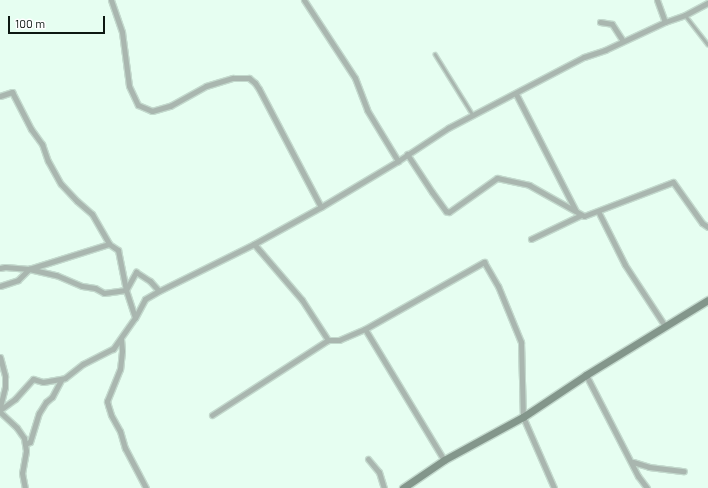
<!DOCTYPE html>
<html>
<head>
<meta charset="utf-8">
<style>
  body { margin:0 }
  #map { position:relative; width:708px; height:488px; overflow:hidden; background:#e6fef1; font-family:Barlow,sans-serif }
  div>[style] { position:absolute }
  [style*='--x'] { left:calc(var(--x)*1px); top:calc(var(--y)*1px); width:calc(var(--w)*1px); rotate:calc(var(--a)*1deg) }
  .roads { filter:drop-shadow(1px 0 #c3d9cd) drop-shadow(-1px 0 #c3d9cd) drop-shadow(0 1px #c3d9cd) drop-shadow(0 -1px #c3d9cd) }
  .service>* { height:2.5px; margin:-1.25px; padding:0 1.25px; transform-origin:1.25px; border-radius:1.25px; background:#a9b6af }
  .minor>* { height:5px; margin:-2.5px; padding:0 2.5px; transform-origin:2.5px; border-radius:2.5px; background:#a9b6af }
  .secondary>* { height:7px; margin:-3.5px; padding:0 3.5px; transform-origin:3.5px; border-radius:3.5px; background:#83968b }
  span { translate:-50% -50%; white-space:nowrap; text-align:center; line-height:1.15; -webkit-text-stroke:4px #fff; paint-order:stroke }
  .scale { position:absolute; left:8px; top:16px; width:97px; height:18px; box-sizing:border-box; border:2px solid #0d1812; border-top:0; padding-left:5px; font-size:12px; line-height:14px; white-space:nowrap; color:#0d1812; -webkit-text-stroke:3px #fff; paint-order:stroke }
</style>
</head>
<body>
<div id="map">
  <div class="roads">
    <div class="service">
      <div style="--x:685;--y:15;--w:37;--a:52"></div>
      <div style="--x:435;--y:54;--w:72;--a:58.1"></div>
    </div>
    <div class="minor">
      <div style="--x:111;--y:0;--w:34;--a:71"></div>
      <div style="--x:122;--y:32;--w:54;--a:82.6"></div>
      <div style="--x:129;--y:86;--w:21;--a:65"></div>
      <div style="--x:138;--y:105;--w:15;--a:23"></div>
      <div style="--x:152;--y:111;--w:19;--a:-16"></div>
      <div style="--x:170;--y:106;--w:41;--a:-29.1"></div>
      <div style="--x:206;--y:86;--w:28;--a:-17"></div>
      <div style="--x:233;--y:78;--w:16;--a:0"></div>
      <div style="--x:249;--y:78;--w:8;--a:40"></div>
      <div style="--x:255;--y:83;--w:7;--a:56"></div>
      <div style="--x:259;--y:89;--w:133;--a:62.3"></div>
      <div style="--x:304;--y:0;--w:93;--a:56.8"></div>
      <div style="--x:355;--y:78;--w:34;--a:69"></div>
      <div style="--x:367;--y:110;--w:60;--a:58.7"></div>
      <div style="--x:657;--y:0;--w:23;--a:70"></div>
      <div style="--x:600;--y:22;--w:12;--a:9"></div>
      <div style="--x:612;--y:24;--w:20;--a:57"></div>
      <div style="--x:516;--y:94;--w:131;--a:62.9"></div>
      <div style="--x:0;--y:96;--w:13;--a:-18"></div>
      <div style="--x:12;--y:92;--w:42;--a:62.8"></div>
      <div style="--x:31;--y:129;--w:19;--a:54"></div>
      <div style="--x:42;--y:144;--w:18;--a:71"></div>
      <div style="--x:48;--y:161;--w:26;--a:61"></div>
      <div style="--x:61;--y:184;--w:23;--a:47"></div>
      <div style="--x:77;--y:201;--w:20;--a:41"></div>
      <div style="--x:92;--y:214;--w:34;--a:60"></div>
      <div style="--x:407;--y:154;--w:45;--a:56.7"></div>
      <div style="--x:432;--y:192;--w:24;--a:54"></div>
      <div style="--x:446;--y:211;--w:3;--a:18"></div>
      <div style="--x:449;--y:212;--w:59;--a:-35.3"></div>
      <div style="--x:497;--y:178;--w:33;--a:12"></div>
      <div style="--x:529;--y:185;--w:63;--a:29.4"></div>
      <div style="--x:584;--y:216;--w:95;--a:-20.9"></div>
      <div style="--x:673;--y:182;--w:50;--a:54.7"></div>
      <div style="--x:702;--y:223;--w:7;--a:34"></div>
      <div style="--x:598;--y:211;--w:60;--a:63.4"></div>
      <div style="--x:625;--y:265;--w:73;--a:56.7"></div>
      <div style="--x:531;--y:239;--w:55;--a:-25.6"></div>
      <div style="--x:254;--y:244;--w:74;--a:49.4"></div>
      <div style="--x:302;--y:300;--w:48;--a:57"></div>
      <div style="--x:0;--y:268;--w:5;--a:-11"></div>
      <div style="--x:5;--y:267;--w:24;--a:5"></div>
      <div style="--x:29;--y:269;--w:28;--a:13"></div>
      <div style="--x:56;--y:275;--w:28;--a:23"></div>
      <div style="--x:82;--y:286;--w:13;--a:9"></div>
      <div style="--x:95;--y:288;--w:10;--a:29"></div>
      <div style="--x:104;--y:293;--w:22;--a:-8"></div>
      <div style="--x:126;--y:290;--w:21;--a:-61"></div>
      <div style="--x:136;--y:272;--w:17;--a:33"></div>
      <div style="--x:150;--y:281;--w:13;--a:48"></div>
      <div style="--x:0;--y:286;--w:19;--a:-18"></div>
      <div style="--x:18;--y:280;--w:16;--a:-45"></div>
      <div style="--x:29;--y:269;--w:84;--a:-17.4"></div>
      <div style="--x:109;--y:244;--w:11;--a:34"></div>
      <div style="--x:118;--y:250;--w:41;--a:78.7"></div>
      <div style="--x:126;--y:290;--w:29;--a:72"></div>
      <div style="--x:121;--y:339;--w:12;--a:85"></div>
      <div style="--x:122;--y:351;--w:18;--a:96"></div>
      <div style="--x:120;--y:369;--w:35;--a:112"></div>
      <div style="--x:107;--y:401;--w:4;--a:76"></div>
      <div style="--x:108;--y:405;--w:10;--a:73"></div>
      <div style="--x:111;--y:415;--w:18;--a:61"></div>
      <div style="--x:120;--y:431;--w:18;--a:74"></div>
      <div style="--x:125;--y:448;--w:45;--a:62.3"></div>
      <div style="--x:0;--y:357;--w:20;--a:75"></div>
      <div style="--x:5;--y:376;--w:11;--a:90"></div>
      <div style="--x:5;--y:387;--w:21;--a:104"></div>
      <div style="--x:586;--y:375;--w:114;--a:62.8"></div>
      <div style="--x:638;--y:476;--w:15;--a:53"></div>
      <div style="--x:0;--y:410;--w:19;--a:-36"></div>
      <div style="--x:15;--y:399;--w:27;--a:-48"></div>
      <div style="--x:33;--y:379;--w:10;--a:17"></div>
      <div style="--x:43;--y:382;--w:22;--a:-10"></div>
      <div style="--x:65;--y:378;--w:23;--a:-38"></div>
      <div style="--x:83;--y:364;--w:34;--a:-27"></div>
      <div style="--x:113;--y:349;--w:38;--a:-55"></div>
      <div style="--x:135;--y:318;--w:21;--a:-62"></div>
      <div style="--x:145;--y:299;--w:16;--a:-30"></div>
      <div style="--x:159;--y:291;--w:106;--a:-26.3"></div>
      <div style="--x:254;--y:244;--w:77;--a:-28.9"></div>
      <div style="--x:321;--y:207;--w:90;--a:-30.9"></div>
      <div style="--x:398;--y:161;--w:60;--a:-33.4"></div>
      <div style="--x:448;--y:128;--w:153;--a:-27.6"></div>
      <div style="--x:584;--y:57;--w:22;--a:-18"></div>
      <div style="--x:605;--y:50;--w:66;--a:-25"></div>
      <div style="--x:665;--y:22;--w:21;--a:-19"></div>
      <div style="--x:685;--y:15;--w:26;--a:-28"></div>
      <div style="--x:0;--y:412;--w:23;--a:43"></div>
      <div style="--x:17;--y:428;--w:12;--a:55"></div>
      <div style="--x:24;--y:438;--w:13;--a:81"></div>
      <div style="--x:26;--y:451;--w:22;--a:100"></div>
      <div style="--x:22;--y:473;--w:15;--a:79"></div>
      <div style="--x:212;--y:415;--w:138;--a:-32.9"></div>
      <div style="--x:328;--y:340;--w:11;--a:0"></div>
      <div style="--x:339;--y:340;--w:28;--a:-23"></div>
      <div style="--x:25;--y:444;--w:5;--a:-22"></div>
      <div style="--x:30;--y:442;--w:30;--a:-73"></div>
      <div style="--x:39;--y:413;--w:13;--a:-58"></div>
      <div style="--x:46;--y:402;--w:8;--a:-40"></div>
      <div style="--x:52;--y:397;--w:19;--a:-62"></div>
      <div style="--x:368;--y:459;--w:17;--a:50"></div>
      <div style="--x:379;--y:472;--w:17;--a:73"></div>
      <div style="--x:444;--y:460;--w:153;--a:-121.1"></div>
      <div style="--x:365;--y:329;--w:137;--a:-29.4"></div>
      <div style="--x:484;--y:262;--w:28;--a:60"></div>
      <div style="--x:498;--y:286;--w:61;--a:67.7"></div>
      <div style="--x:521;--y:342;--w:75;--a:88.5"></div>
      <div style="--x:523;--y:417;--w:77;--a:66.4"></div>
      <div style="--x:633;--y:462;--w:17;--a:17"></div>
      <div style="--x:649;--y:467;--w:35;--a:7"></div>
    </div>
    <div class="secondary">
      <div style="--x:403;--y:488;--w:50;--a:-34.3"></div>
      <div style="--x:444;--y:460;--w:90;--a:-28.6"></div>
      <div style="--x:523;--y:417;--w:76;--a:-33.7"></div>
      <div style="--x:586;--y:375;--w:143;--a:-31.6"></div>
    </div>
  </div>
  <div class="scale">100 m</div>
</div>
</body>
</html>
